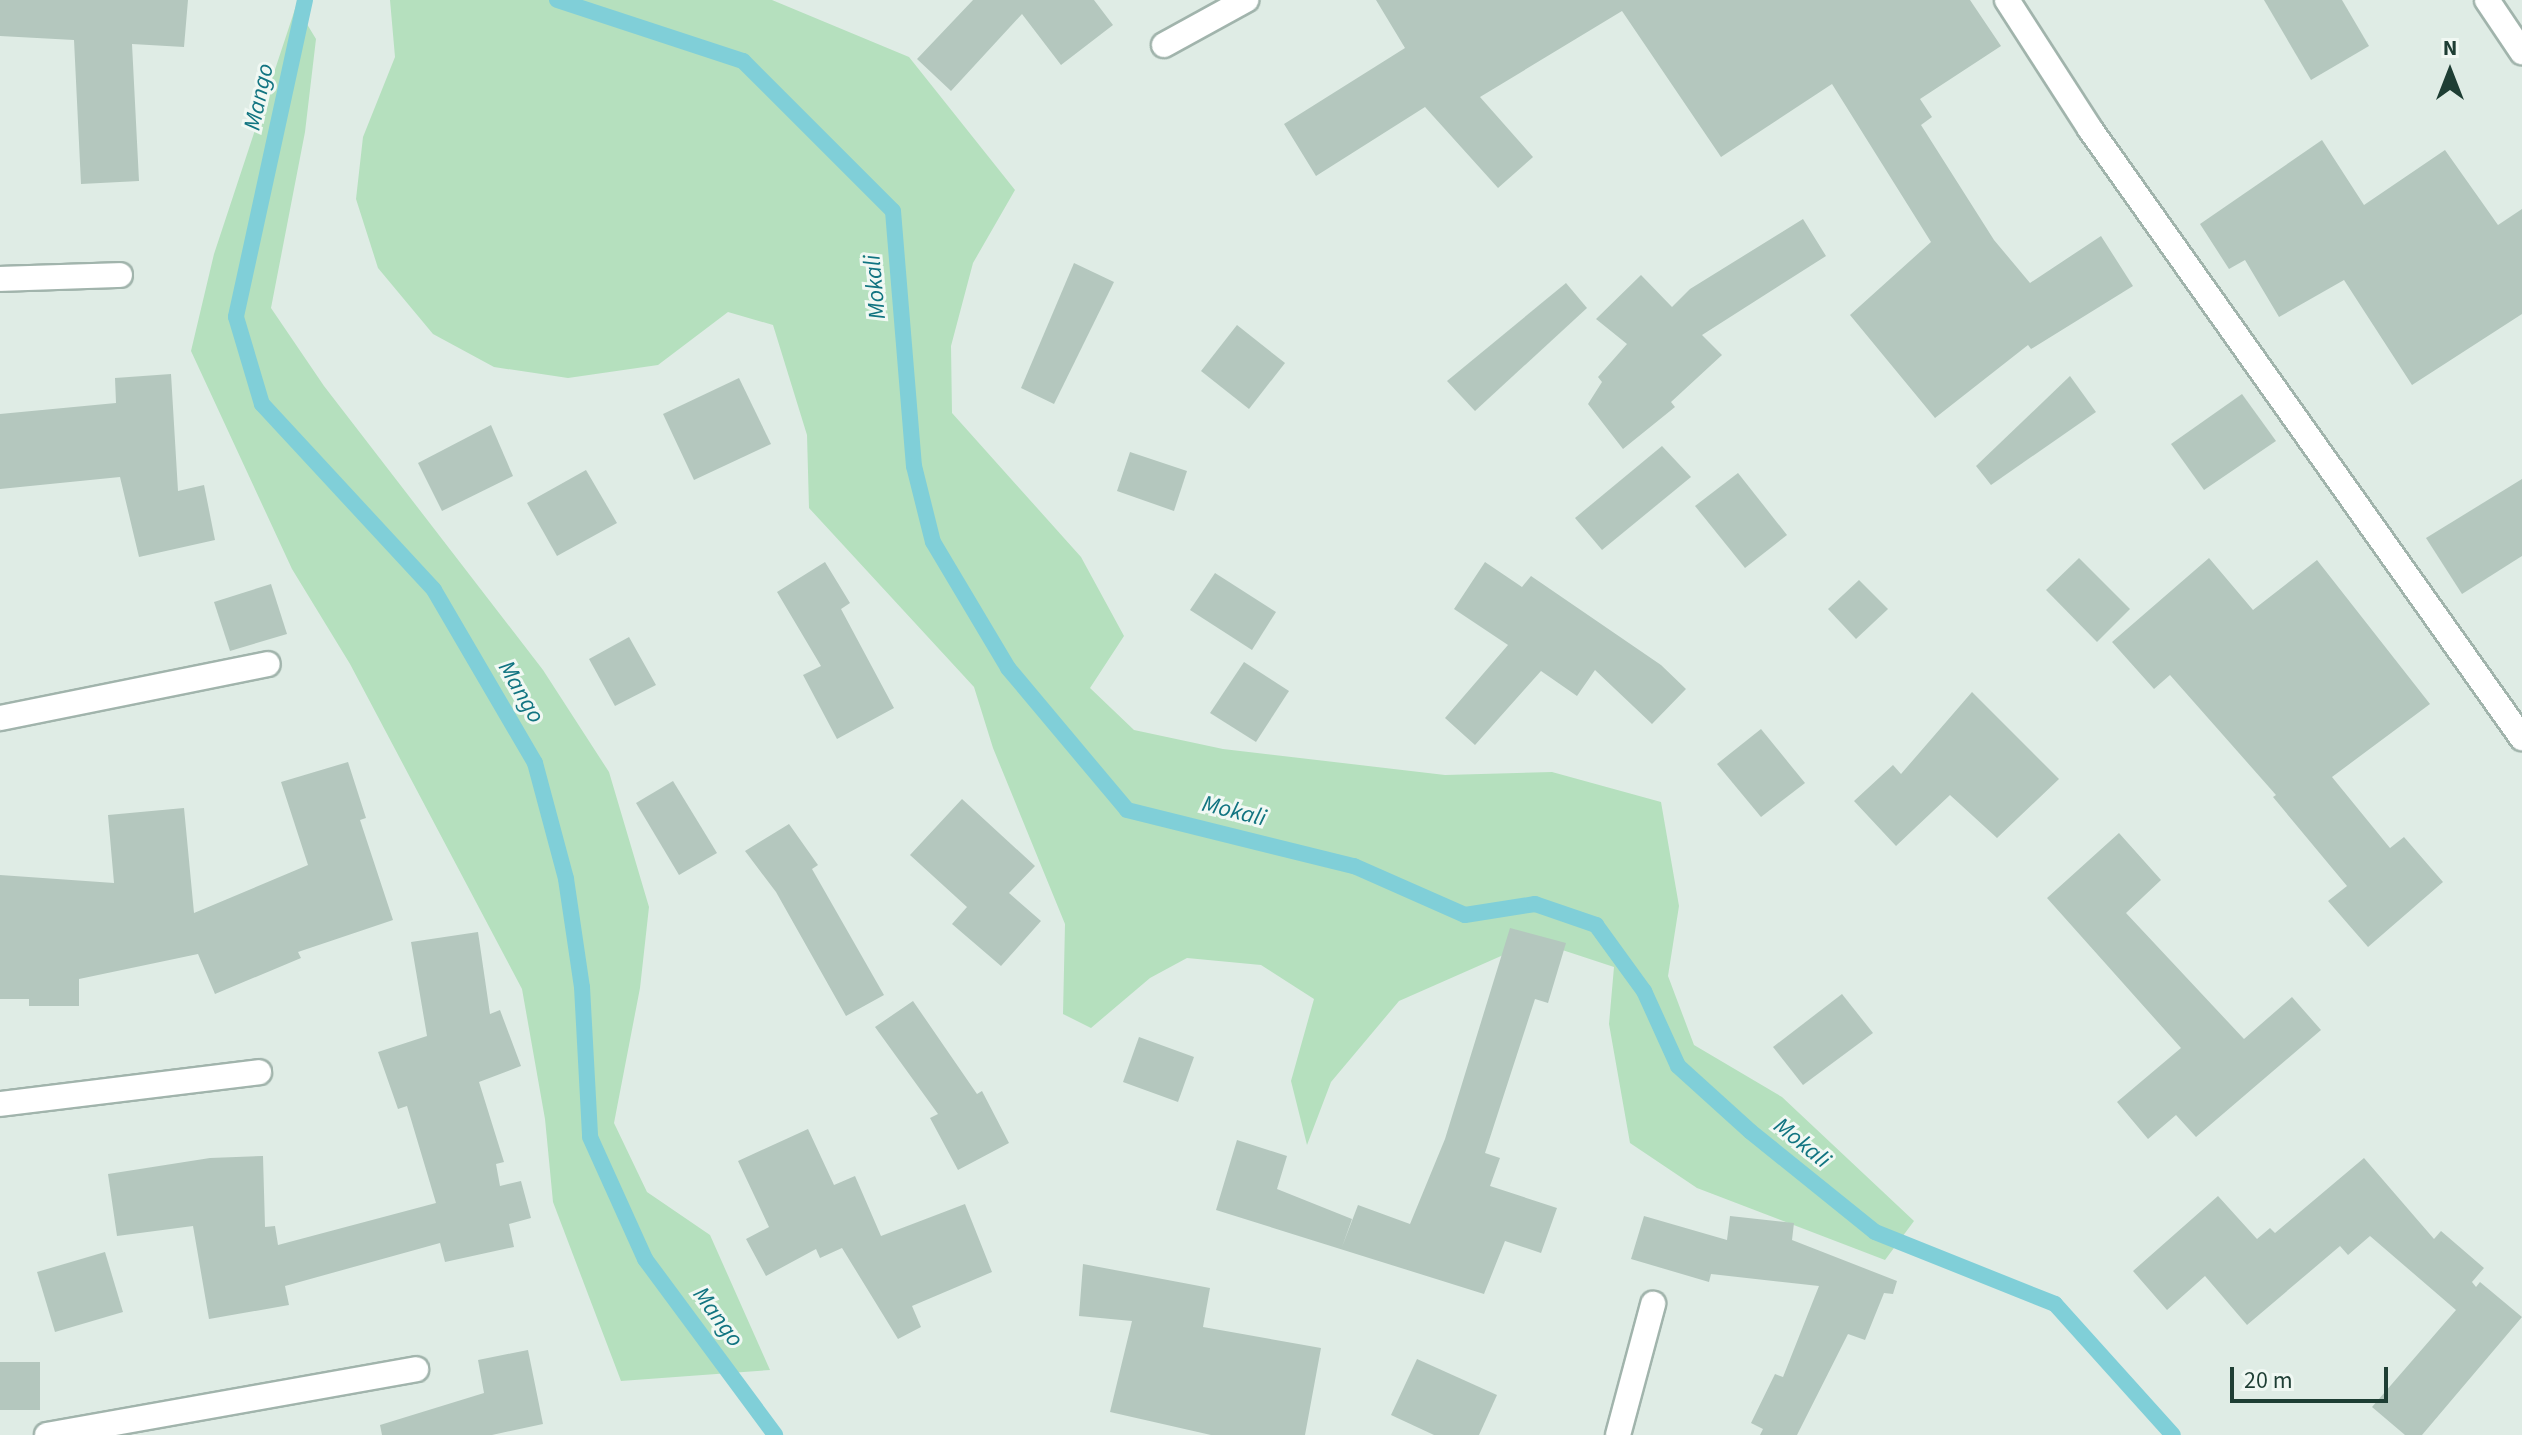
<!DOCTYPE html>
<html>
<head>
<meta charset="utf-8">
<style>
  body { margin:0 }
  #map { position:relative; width:2522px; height:1435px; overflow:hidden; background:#dfece5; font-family:"Source Sans 3",sans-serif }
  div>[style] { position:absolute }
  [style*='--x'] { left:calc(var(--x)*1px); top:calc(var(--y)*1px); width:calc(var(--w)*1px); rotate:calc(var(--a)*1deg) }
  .green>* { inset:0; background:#b5e0be }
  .stream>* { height:16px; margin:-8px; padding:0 8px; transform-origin:8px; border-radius:8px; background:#80cfd8 }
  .building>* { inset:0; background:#b4c7be }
  .roads { filter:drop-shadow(2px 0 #a1b4ac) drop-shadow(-2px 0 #a1b4ac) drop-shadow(0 2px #a1b4ac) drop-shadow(0 -2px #a1b4ac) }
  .minor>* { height:24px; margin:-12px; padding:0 12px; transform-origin:12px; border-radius:12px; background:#fff }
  span { translate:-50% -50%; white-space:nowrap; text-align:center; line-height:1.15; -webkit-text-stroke:6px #f0f8f3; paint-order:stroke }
  .water-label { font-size:24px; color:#117481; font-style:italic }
  .north { position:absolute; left:2410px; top:32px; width:80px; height:80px; -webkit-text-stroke:6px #f0f8f3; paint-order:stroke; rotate:0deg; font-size:22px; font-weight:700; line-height:32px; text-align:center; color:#1e3e34 }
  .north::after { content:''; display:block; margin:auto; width:28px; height:36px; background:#1e3e34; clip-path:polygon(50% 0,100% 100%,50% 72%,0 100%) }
  .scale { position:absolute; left:2230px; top:1367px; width:158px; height:36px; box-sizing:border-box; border:4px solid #1e3e34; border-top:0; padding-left:10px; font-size:24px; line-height:28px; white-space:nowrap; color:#1e3e34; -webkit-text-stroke:6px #f0f8f3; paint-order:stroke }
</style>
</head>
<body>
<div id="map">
  <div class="green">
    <div style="clip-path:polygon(390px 0,772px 0,909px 57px,1015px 190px,973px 263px,951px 346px,952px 413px,1081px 557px,1124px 636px,1090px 688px,1134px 730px,1223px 749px,1445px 775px,1552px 772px,1661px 802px,1679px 906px,1668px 976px,1694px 1045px,1782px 1097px,1914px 1221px,1885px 1260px,1697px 1188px,1630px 1143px,1609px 1024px,1614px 967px,1535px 941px,1399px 1001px,1331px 1082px,1307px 1145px,1291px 1081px,1314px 999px,1261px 965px,1187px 958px,1150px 978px,1091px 1028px,1063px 1014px,1065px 924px,993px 748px,974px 687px,809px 508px,807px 435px,773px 325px,728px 312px,658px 365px,568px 378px,494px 367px,433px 334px,378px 268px,356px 199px,363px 137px,395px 57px)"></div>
    <div style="clip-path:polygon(296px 6px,316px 39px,305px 132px,271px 308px,324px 386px,543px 670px,609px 772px,649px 907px,640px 988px,614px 1123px,647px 1192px,710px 1235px,770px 1370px,621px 1381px,553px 1202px,545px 1119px,522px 989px,350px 664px,292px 569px,191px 351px,214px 254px)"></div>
  </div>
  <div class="stream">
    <div style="--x:305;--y:0;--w:324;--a:102.3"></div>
    <div style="--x:236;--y:317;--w:91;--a:73.4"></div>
    <div style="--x:262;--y:404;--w:253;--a:47.2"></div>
    <div style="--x:434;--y:590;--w:200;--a:59.7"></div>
    <div style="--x:535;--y:763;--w:120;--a:75"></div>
    <div style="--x:566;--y:879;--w:109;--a:81.6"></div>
    <div style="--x:582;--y:987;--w:150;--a:86.9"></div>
    <div style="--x:590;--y:1137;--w:134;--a:65.7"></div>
    <div style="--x:645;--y:1259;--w:219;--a:53.5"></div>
    <div style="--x:557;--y:0;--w:196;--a:18.2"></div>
    <div style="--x:743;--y:61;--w:212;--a:45"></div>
    <div style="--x:893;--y:211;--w:256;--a:85.3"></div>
    <div style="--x:914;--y:466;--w:78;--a:76"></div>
    <div style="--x:933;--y:542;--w:147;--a:59.2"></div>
    <div style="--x:1008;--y:668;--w:185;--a:50"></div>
    <div style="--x:1127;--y:810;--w:234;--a:13.9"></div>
    <div style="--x:1354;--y:866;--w:121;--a:23.8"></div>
    <div style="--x:1465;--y:915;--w:71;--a:-8.9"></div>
    <div style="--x:1535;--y:904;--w:65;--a:19"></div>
    <div style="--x:1596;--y:925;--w:82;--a:54"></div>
    <div style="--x:1644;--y:991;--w:82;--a:65.6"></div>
    <div style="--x:1678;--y:1066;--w:98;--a:42.1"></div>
    <div style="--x:1751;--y:1132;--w:159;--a:38.9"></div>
    <div style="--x:1875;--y:1232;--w:194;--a:21.8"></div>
    <div style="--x:2055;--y:1304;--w:176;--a:48"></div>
  </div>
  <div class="building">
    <div style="clip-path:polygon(0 0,188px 0,184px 47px,132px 44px,139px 181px,81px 184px,74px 40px,0 36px)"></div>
    <div style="clip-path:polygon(973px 0,1094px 0,1113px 25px,1061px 65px,1022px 14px,951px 91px,917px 59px)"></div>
    <div style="clip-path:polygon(1376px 0,1970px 0,2001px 46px,1920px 99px,1932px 117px,1921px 125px,1994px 240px,2030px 283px,2101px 236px,2133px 286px,2031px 349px,2028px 345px,1935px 418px,1850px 315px,1931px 242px,1832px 84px,1721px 157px,1622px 11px,1480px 97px,1533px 157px,1498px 188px,1425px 107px,1316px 176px,1284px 124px,1405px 48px)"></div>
    <div style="clip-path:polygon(2264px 0,2342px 0,2369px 46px,2311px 80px)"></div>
    <div style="clip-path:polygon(2322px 140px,2364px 205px,2445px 150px,2498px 225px,2522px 209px,2522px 314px,2412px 385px,2344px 280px,2279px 317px,2245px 260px,2229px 269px,2200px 224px)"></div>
    <div style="clip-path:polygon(1803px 219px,1826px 256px,1702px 335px,1722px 355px,1671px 402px,1675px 407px,1623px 449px,1588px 404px,1602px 382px,1598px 377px,1627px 344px,1596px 319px,1641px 275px,1672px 307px,1690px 289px)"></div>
    <div style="clip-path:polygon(1074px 263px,1114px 282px,1054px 404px,1021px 388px)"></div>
    <div style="clip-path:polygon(1566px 283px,1587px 308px,1475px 411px,1447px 381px)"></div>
    <div style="clip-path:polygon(1237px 325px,1285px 363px,1249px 409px,1201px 371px)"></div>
    <div style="clip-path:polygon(171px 374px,178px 491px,204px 485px,215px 540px,139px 557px,120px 477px,0 489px,0 414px,116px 403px,115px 378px)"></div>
    <div style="clip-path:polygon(2070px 376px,2096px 412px,1991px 485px,1976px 466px)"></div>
    <div style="clip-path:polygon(739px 378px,771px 444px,694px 480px,663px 414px)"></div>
    <div style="clip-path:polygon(2242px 394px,2276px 441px,2204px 490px,2171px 444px)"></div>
    <div style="clip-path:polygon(491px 425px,513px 476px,442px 511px,418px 463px)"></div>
    <div style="clip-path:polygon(1662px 446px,1691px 477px,1602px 550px,1575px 518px)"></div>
    <div style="clip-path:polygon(1130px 452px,1187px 471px,1174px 511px,1117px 491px)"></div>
    <div style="clip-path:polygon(586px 470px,617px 523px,557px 556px,527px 503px)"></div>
    <div style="clip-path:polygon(1738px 473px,1787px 535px,1745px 568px,1695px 506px)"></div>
    <div style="clip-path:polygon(2522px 479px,2522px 556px,2462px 594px,2426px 538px)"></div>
    <div style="clip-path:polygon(2079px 558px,2130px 609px,2097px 642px,2046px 590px)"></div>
    <div style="clip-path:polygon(2209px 558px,2253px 610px,2317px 560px,2430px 704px,2332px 777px,2390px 848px,2404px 837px,2443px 882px,2368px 947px,2328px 901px,2347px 886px,2273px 797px,2276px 795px,2170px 675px,2154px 689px,2112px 642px)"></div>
    <div style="clip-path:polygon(825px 562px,850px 603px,841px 609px,894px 708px,837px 739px,803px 675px,821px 666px,777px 592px)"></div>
    <div style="clip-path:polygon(1485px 562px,1522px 587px,1531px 576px,1661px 665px,1686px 689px,1652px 724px,1595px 670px,1577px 696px,1541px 671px,1475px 745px,1445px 718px,1508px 645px,1454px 609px)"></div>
    <div style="clip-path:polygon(1215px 573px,1276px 612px,1252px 650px,1190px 610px)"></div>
    <div style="clip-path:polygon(1859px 580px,1888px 609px,1856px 639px,1828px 609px)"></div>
    <div style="clip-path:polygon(271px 584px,287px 634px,230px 651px,214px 602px)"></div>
    <div style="clip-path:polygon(629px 637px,656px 685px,615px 706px,589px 659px)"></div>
    <div style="clip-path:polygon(1244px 662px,1289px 691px,1256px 742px,1210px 713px)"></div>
    <div style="clip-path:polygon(1972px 692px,2059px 779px,1997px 838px,1950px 795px,1896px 846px,1854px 801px,1893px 765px,1901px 774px)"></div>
    <div style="clip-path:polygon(1761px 729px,1805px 783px,1761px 817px,1717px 764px)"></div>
    <div style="clip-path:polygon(348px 762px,366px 818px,360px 820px,393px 920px,298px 952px,301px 958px,215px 994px,198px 954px,79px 979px,79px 1006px,29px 1006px,29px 999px,0 999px,0 875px,114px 883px,108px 815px,184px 808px,194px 913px,308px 865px,281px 782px)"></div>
    <div style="clip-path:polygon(673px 781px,717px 853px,679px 875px,636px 803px)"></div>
    <div style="clip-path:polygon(962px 799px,1035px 866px,1009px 893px,1041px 921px,1001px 966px,952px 924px,967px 907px,910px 855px)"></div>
    <div style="clip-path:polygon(789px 824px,818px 865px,812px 869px,884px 995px,846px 1016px,776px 892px,745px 851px)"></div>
    <div style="clip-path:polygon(2119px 833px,2161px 880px,2126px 913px,2244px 1039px,2292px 997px,2321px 1030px,2196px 1137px,2176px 1115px,2148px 1139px,2117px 1102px,2181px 1048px,2047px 898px)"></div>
    <div style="clip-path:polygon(1510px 928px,1566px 943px,1548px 1003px,1535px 999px,1485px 1153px,1500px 1158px,1490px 1186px,1557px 1208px,1541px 1253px,1505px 1241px,1484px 1294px,1216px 1210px,1237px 1140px,1287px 1156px,1277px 1189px,1352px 1219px,1342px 1247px,1358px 1205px,1410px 1224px,1445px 1139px)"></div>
    <div style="clip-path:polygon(478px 932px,490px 1014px,500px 1010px,521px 1066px,479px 1082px,504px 1162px,496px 1164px,500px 1186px,521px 1181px,531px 1218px,509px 1224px,514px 1247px,445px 1262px,440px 1243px,285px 1286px,289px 1305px,209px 1319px,193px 1226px,117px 1236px,108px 1174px,210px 1158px,263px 1156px,265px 1227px,275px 1226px,278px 1245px,436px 1203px,407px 1106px,398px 1109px,378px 1052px,427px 1036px,411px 942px)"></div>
    <div style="clip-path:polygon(1842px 994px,1873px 1033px,1803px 1085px,1773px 1047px)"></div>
    <div style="clip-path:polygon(913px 1001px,977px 1094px,982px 1091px,1009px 1143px,958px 1170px,930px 1118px,938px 1114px,875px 1027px)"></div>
    <div style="clip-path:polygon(1139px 1037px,1194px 1057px,1178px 1102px,1123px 1082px)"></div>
    <div style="clip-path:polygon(808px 1129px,834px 1185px,855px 1176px,881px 1236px,965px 1204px,992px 1272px,912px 1306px,921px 1327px,898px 1339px,842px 1248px,820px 1258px,816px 1249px,766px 1276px,746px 1239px,769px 1227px,738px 1161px)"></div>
    <div style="clip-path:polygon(2364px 1158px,2434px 1239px,2441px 1231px,2484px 1268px,2472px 1282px,2476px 1287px,2480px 1282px,2522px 1317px,2422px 1435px,2405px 1435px,2372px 1407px,2456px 1310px,2370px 1236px,2348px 1255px,2340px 1246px,2247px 1325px,2205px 1276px,2167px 1310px,2133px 1271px,2218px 1196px,2257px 1239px,2270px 1228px,2275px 1233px)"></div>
    <div style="clip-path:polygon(1644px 1216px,1727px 1240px,1730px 1216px,1794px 1223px,1792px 1240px,1897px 1281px,1893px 1294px,1884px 1293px,1865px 1340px,1848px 1334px,1797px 1435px,1760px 1435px,1763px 1429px,1751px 1423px,1775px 1374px,1783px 1377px,1819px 1286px,1711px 1274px,1709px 1282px,1631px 1259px)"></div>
    <div style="clip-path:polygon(105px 1252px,123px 1312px,55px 1332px,37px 1272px)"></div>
    <div style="clip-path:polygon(1083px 1264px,1210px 1288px,1203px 1327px,1321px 1348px,1305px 1435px,1211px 1435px,1110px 1412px,1132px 1321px,1079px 1316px)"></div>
    <div style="clip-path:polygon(528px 1350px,543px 1424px,492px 1435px,382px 1435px,380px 1425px,484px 1393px,478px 1360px)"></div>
    <div style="clip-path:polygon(1417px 1359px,1497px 1395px,1479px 1435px,1434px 1435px,1391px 1415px)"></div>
    <div style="clip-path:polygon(0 1362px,40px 1362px,40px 1410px,0 1410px)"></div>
  </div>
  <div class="roads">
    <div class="minor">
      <div style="--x:2007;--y:0;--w:153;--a:57.2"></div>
      <div style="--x:2090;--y:129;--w:747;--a:54.65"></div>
      <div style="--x:2487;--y:0;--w:63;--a:56.1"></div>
      <div style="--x:1164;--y:45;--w:94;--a:-28.8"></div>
      <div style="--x:0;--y:279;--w:120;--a:-1.9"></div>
      <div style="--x:0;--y:718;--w:273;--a:-11.4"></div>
      <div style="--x:0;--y:1104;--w:261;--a:-7"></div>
      <div style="--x:47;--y:1435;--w:375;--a:-10.1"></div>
      <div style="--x:1618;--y:1435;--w:136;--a:-75"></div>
    </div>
  </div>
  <div class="water-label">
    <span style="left:259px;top:97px;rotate:-78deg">Mango</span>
    <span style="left:875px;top:287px;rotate:-95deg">Mokali</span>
    <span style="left:521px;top:692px;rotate:60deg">Mango</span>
    <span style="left:1234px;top:811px;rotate:14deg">Mokali</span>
    <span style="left:1802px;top:1143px;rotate:39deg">Mokali</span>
    <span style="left:718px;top:1317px;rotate:54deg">Mango</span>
  </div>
  <div class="north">N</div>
  <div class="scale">20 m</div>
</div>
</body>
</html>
